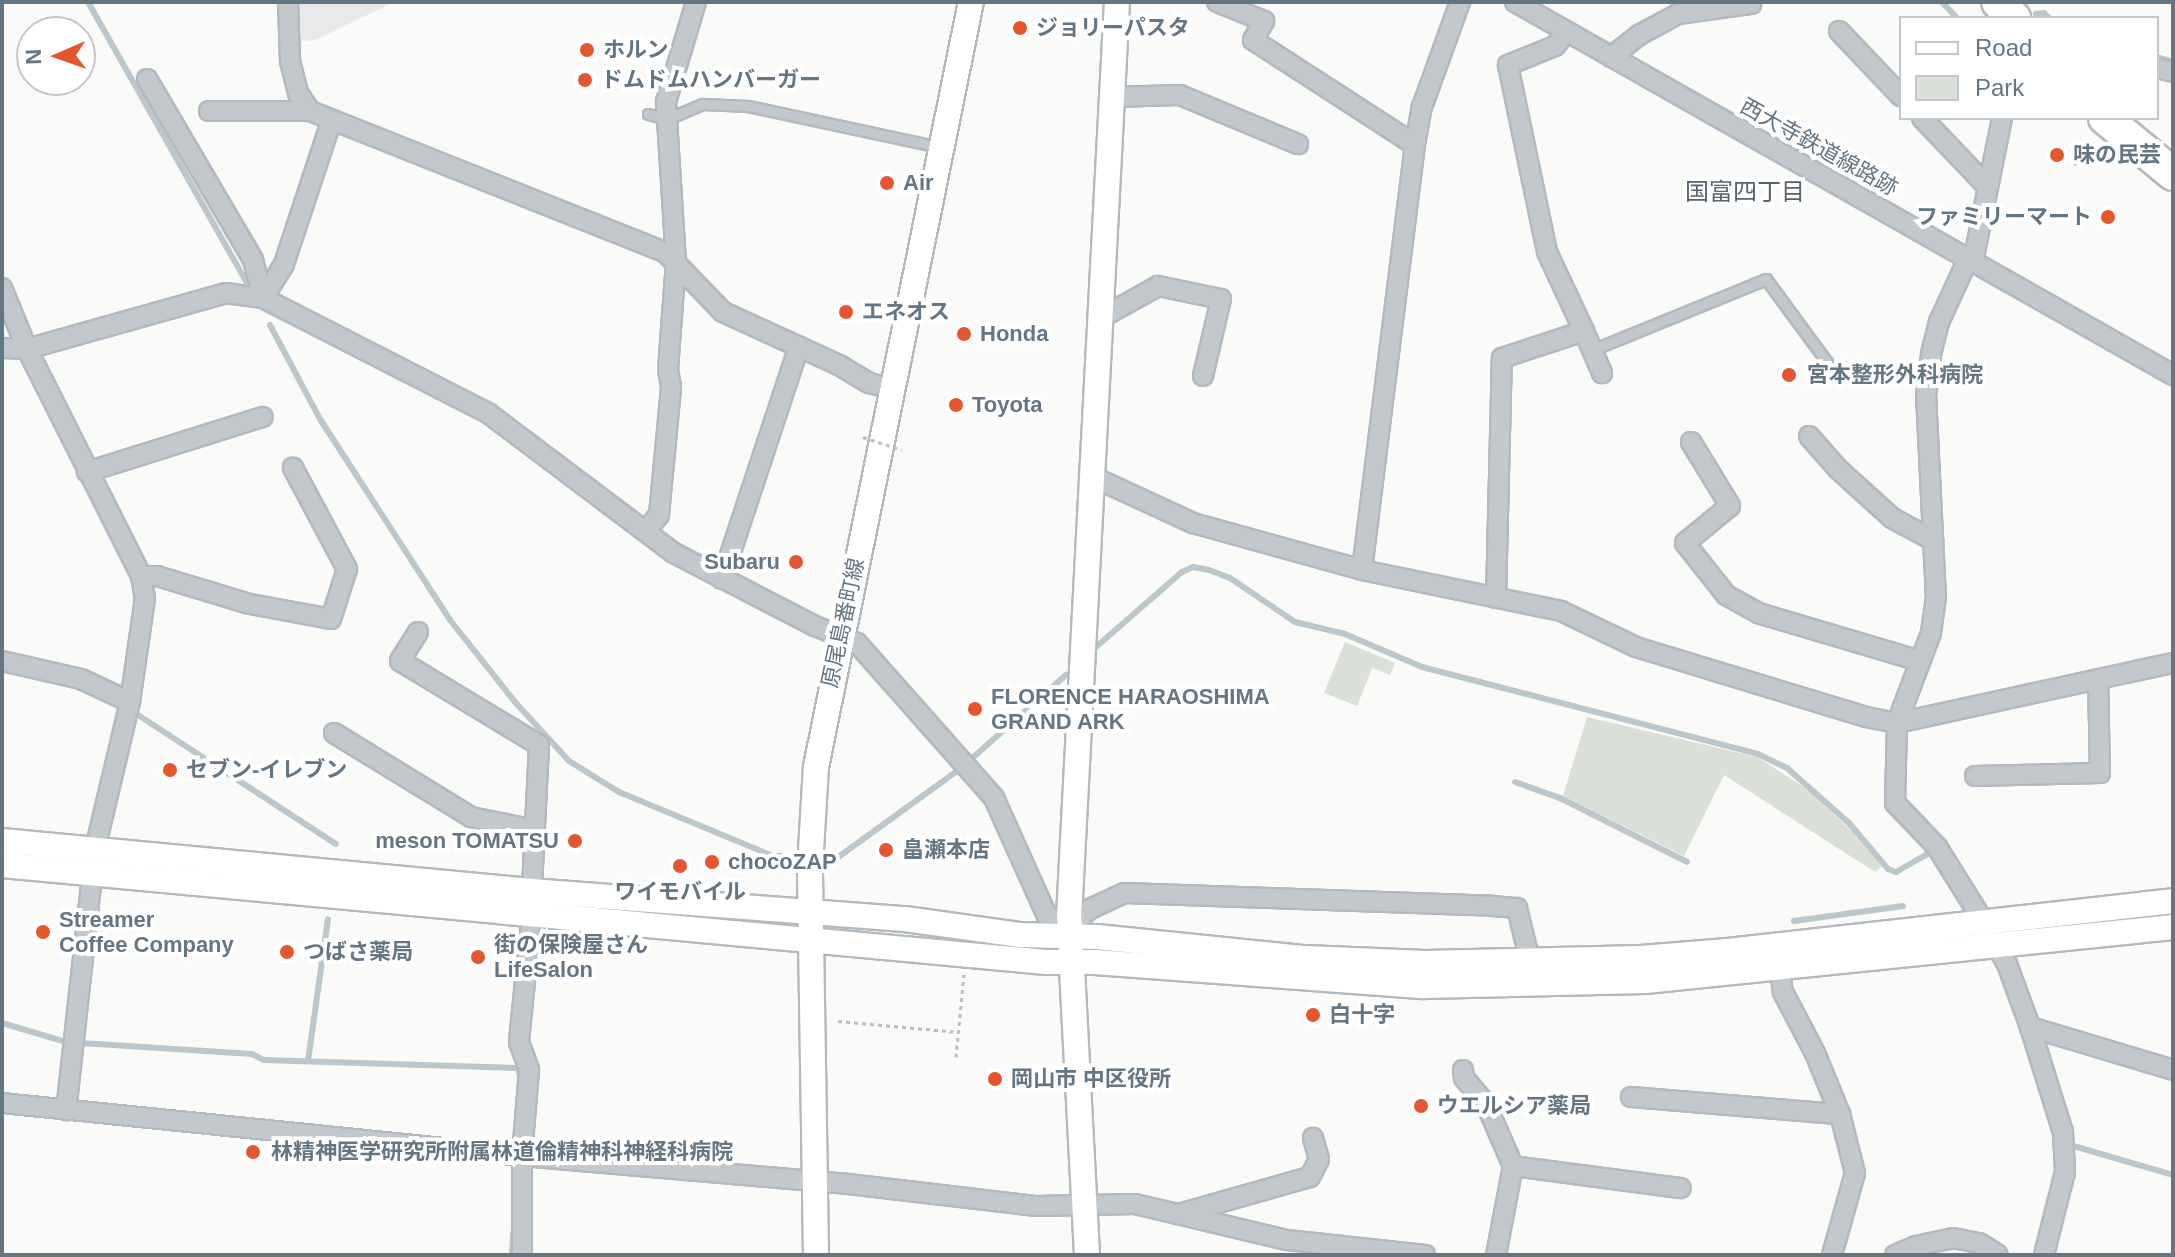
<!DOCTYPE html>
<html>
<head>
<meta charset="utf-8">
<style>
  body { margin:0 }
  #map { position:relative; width:2175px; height:1257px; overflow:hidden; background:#fafaf8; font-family:Arial,"Noto Sans JP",sans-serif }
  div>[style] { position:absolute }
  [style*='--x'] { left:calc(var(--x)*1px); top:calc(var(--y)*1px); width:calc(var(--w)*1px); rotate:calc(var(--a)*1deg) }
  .built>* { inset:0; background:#e8e9e9 }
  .green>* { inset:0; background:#dadfd7 }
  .stream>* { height:6px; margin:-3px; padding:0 3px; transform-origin:3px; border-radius:3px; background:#bbc7cb }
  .path>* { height:3px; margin-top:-1.5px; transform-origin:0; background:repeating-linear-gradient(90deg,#bbbfc2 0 4px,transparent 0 8px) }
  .roads { filter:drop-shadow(2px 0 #b3babf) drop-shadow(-2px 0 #b3babf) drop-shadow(0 2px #b3babf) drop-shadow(0 -2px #b3babf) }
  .lane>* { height:9px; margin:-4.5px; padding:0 4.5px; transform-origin:4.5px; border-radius:4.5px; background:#c3c8cc }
  .street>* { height:18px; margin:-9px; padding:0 9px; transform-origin:9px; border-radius:9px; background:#c3c8cc }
  .secondary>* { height:24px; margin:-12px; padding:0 12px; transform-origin:12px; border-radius:12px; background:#fff }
  .highway>* { height:32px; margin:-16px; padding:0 16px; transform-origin:16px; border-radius:16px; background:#fff }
  .path-bridge>* { height:3px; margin-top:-1.5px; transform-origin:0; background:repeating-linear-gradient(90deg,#bbbfc2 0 4px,transparent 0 8px) }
  .dots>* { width:22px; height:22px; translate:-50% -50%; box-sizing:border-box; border:4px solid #fff; border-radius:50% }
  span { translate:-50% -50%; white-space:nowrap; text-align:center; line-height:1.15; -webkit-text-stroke:8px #fff; paint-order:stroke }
  .poi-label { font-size:22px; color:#657683; font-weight:700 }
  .left { translate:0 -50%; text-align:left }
  .right { translate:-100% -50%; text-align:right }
  .street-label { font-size:22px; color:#657683 }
  .neighbourhood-label { font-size:24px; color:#57646e }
  .frame { position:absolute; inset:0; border:4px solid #657683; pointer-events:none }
  .legend { position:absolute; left:1899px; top:16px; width:260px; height:104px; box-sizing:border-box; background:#fff; border:2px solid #c1c8cd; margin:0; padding:10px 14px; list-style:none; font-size:24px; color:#657683 }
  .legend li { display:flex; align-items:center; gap:16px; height:40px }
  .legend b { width:40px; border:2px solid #c1c8cd }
  .north { position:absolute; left:16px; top:16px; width:80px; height:80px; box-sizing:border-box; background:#fff; border:2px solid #c1c8cd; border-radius:50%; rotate:268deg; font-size:22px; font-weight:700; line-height:32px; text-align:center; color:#657683 }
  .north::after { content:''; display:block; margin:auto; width:28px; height:36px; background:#e4572e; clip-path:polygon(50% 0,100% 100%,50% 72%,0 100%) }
</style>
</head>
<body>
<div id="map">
  <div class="built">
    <div style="clip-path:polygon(299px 2px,388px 2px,388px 5px,315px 40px,300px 41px)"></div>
  </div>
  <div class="green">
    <div style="clip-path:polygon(1345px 642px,1395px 663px,1390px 675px,1372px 668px,1357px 706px,1324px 693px)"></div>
    <div style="clip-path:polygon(1587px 717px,1757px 757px,1807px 789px,1851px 830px,1882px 867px,1875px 872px,1724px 775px,1684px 856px,1563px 796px)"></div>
  </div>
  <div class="stream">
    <div style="--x:88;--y:2;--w:321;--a:60.5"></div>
    <div style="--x:1942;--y:2;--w:22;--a:47"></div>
    <div style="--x:2036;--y:14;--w:8;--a:-7"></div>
    <div style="--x:2044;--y:13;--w:7;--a:45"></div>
    <div style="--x:2157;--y:57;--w:17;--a:17"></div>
    <div style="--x:270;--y:325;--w:106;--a:62"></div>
    <div style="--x:320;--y:419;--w:239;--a:57.1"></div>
    <div style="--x:450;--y:620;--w:105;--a:51.6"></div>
    <div style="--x:515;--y:702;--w:80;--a:47.5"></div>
    <div style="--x:569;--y:761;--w:59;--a:31.8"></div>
    <div style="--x:619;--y:792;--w:167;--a:22.6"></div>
    <div style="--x:773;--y:856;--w:8;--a:0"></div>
    <div style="--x:1096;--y:647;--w:114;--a:-41.1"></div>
    <div style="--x:1182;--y:572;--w:12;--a:-24"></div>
    <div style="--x:1193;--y:567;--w:16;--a:11"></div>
    <div style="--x:1209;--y:570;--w:22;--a:21"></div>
    <div style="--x:1230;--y:578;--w:78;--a:34.1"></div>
    <div style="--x:1295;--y:622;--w:51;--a:13.5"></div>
    <div style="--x:1345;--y:634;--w:84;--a:23.2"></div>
    <div style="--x:1422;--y:667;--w:347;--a:14.5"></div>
    <div style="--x:1758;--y:754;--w:32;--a:26"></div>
    <div style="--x:1787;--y:768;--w:83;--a:41.6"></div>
    <div style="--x:1849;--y:823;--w:60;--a:49.7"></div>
    <div style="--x:1888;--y:869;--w:9;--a:21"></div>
    <div style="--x:1896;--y:872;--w:40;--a:-29.7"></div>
    <div style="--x:138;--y:715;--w:236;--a:33.1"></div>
    <div style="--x:969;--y:761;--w:130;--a:-41.6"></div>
    <div style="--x:1515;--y:782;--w:48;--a:19.6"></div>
    <div style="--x:1560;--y:798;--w:142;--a:26.7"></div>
    <div style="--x:837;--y:858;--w:147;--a:-35.9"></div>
    <div style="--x:1794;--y:921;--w:110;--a:-7.8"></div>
    <div style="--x:2;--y:1023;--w:67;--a:16.5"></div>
    <div style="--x:66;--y:1042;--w:186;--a:3.7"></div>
    <div style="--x:252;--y:1054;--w:13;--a:27"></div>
    <div style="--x:264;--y:1060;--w:254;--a:1.8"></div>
    <div style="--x:518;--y:1068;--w:12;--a:76"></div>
    <div style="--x:308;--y:1061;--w:143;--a:-82"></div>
    <div style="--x:2070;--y:1145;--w:107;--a:16.2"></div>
    <div style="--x:512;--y:1255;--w:22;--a:-87"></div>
  </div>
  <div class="path">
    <div style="--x:2074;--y:165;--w:29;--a:-52"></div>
    <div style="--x:2092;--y:142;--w:3;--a:-135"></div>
    <div style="--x:838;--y:1021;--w:121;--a:5.2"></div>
    <div style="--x:956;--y:1057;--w:83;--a:-84.5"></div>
  </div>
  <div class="roads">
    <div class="lane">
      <div style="--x:648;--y:114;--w:20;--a:15"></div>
      <div style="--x:667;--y:119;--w:39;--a:-23"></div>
      <div style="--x:703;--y:104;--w:45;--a:2.5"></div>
      <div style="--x:748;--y:106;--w:195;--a:12.1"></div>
      <div style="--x:1592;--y:350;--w:188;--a:-22.2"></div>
      <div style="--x:1766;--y:279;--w:117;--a:53.7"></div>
    </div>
    <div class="street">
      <div style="--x:288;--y:2;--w:59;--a:88.1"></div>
      <div style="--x:290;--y:61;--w:33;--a:76"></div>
      <div style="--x:298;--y:93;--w:22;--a:56"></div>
      <div style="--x:310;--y:111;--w:383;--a:21.7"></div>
      <div style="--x:666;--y:253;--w:82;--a:46"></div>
      <div style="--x:723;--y:312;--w:128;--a:24.6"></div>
      <div style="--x:839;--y:365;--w:35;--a:31"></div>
      <div style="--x:869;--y:383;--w:25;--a:14"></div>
      <div style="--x:1217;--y:2;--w:51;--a:22"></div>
      <div style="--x:1264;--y:21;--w:22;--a:120"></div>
      <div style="--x:1253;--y:40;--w:193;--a:32.9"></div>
      <div style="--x:1515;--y:2;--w:756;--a:29.55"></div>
      <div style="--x:1839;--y:31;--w:90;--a:46.4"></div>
      <div style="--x:1566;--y:32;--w:18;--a:128"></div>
      <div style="--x:1555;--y:46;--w:51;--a:158"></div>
      <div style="--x:1508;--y:65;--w:191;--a:78.2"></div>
      <div style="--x:1547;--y:252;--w:87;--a:64.9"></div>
      <div style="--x:1611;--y:57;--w:36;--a:-38"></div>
      <div style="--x:1639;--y:35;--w:44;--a:-28.3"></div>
      <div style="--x:1678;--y:14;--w:74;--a:-7.8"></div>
      <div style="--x:2157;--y:68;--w:16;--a:14"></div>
      <div style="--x:147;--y:79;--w:210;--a:59.6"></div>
      <div style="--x:253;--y:260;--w:39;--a:75"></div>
      <div style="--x:1111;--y:97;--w:69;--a:-1.7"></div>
      <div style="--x:1180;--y:95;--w:128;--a:22.6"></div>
      <div style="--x:209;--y:111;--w:101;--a:0"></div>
      <div style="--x:1922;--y:118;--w:95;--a:46.3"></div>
      <div style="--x:1968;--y:259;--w:69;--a:114.7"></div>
      <div style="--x:1939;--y:322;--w:34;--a:104"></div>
      <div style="--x:1931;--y:355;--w:39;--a:97"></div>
      <div style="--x:1926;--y:394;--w:203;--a:87.2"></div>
      <div style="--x:1936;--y:597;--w:36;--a:98"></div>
      <div style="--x:1931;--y:633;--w:96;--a:110.7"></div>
      <div style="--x:1897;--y:723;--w:80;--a:91.4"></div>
      <div style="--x:1895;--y:803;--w:61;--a:46.3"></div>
      <div style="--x:1937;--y:847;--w:87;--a:58.1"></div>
      <div style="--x:1983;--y:921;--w:49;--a:60.8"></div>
      <div style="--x:2007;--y:964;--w:67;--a:69.9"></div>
      <div style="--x:2030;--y:1027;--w:110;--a:72.6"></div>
      <div style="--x:2063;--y:1132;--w:40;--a:87.1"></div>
      <div style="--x:2065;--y:1172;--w:86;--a:104.2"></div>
      <div style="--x:1973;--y:262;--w:147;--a:-78.6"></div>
      <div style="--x:2;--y:288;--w:66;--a:67.7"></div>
      <div style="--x:27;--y:349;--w:254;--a:63.3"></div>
      <div style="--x:141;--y:576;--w:22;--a:80"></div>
      <div style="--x:145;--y:598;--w:105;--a:98.2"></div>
      <div style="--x:130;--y:702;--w:151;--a:103.4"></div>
      <div style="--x:95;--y:849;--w:263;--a:96.3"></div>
      <div style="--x:263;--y:298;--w:40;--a:-58"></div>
      <div style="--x:284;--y:264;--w:150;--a:-71.7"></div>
      <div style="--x:1099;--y:319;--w:68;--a:-29.2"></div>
      <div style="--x:1158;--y:286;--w:64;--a:11.7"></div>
      <div style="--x:1221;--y:299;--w:79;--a:103.2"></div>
      <div style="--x:2;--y:348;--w:25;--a:2"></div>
      <div style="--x:27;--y:349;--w:207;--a:-15.7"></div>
      <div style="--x:226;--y:293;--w:37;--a:8"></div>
      <div style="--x:263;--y:298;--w:253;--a:27.1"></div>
      <div style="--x:488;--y:413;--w:233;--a:37"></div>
      <div style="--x:674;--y:553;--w:159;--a:27.4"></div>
      <div style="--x:815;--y:626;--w:45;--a:22"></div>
      <div style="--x:857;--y:643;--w:207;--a:48.5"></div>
      <div style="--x:994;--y:798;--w:129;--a:65.8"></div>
      <div style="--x:1047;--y:916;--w:25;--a:27"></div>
      <div style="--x:1069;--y:927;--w:28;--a:-41"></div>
      <div style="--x:1090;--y:909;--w:38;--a:-25"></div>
      <div style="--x:1125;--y:893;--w:368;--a:2"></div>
      <div style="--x:1493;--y:906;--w:24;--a:5"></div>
      <div style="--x:1517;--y:908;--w:55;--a:76.2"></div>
      <div style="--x:1809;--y:436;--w:44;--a:48.7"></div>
      <div style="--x:1838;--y:469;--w:73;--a:42.2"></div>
      <div style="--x:1892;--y:518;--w:47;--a:28.2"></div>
      <div style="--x:1691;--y:442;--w:75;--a:58.6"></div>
      <div style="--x:1730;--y:506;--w:58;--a:140.6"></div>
      <div style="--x:1685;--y:543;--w:66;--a:51.7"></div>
      <div style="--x:1726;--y:595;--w:37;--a:29"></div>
      <div style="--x:1758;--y:613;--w:169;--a:16.5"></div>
      <div style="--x:87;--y:472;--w:184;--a:-17.4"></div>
      <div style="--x:1089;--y:475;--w:115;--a:24.8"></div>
      <div style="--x:1193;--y:523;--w:175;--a:15.5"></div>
      <div style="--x:1362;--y:570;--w:203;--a:11.6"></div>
      <div style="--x:1561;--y:611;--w:83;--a:25.6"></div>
      <div style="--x:1636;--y:647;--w:240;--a:16.9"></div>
      <div style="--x:1866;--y:717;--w:32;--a:11"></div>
      <div style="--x:1897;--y:723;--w:282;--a:-12.3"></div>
      <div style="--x:646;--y:531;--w:21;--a:-51"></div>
      <div style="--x:659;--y:515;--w:129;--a:-84.6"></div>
      <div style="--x:671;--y:387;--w:17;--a:-100"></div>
      <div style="--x:668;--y:370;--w:108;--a:-85.8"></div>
      <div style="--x:676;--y:262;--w:160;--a:-93.6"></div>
      <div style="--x:666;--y:102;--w:104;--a:-73.3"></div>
      <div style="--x:1362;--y:570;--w:428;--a:-82.9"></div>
      <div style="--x:1415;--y:145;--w:39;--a:-80"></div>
      <div style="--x:1422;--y:107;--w:112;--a:-70.1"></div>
      <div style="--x:141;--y:576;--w:16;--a:0"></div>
      <div style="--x:157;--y:576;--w:97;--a:16.8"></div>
      <div style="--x:250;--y:604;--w:82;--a:10.5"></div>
      <div style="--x:331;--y:619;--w:52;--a:-72.3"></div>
      <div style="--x:347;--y:569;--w:115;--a:-118.1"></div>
      <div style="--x:722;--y:579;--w:245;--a:-71.7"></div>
      <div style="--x:1496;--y:598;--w:240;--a:-88.6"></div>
      <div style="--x:1502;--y:358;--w:86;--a:-18.2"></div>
      <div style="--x:1584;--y:331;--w:46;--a:66.8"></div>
      <div style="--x:418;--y:632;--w:34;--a:122"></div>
      <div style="--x:400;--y:661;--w:162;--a:31.1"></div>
      <div style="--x:539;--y:745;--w:186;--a:92.8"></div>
      <div style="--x:530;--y:931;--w:112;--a:95.7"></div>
      <div style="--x:519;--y:1042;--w:30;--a:70"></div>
      <div style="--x:529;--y:1070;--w:86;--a:94.7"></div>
      <div style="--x:522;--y:1156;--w:99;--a:90"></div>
      <div style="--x:2;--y:661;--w:81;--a:12.8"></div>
      <div style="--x:81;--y:679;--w:54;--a:25.1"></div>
      <div style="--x:334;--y:733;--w:161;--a:31.5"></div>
      <div style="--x:471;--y:817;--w:65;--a:11.5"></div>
      <div style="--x:1975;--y:776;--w:125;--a:-1.4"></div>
      <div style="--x:2100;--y:773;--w:94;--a:-91.2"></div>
      <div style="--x:1780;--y:969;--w:23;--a:83"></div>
      <div style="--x:1783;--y:992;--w:69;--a:62.3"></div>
      <div style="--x:1815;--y:1053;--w:66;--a:67.7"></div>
      <div style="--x:1840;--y:1114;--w:61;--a:75.7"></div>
      <div style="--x:1855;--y:1173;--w:85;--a:105.7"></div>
      <div style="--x:2030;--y:1027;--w:149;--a:16.7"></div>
      <div style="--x:1463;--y:1070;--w:8;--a:83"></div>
      <div style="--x:1464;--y:1078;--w:34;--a:50"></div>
      <div style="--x:1486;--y:1104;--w:68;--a:66.5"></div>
      <div style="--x:1513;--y:1166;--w:91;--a:100.8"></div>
      <div style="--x:1631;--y:1097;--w:210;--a:4.7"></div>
      <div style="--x:2;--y:1103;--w:523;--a:5.82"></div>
      <div style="--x:522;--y:1156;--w:319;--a:4.9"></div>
      <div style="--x:840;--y:1183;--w:198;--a:6.7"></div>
      <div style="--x:1037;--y:1206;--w:98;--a:-1.2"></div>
      <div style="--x:1135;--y:1204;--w:156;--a:13.3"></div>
      <div style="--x:1287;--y:1240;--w:139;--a:6.2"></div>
      <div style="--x:1513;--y:1166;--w:169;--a:7.5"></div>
      <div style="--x:1179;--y:1214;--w:136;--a:-15.8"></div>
      <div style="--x:1310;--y:1177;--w:20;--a:-63"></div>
      <div style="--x:1319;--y:1159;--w:22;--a:-106"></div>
      <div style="--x:1895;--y:1255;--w:23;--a:-23"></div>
      <div style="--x:1916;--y:1246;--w:38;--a:-12"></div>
      <div style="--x:1953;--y:1238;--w:26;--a:11"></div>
      <div style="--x:1979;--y:1243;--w:22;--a:32"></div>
    </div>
    <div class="secondary">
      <div style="--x:2;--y:841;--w:531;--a:5.4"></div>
      <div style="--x:531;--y:891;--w:375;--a:4.3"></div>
      <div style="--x:905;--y:919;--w:117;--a:7.9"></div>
      <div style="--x:1021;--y:935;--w:76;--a:1.5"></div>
      <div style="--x:1097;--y:937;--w:209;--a:5.8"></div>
      <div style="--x:1305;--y:958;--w:120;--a:2.4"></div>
      <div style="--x:1425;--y:963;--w:216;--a:-1.3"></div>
      <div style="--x:1641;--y:958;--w:87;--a:-4.6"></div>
      <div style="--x:1728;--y:951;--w:448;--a:-6.4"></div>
      <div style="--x:2;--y:865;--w:1048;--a:5.31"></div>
      <div style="--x:1046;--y:962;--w:49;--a:0"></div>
      <div style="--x:1095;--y:962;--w:330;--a:4.2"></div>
      <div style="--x:1424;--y:986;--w:221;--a:-1.3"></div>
      <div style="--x:1645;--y:981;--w:531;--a:-5.84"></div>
      <div style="--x:816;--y:1255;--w:388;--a:-90.9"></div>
      <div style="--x:810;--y:867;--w:100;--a:-86.6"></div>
      <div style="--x:816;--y:767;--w:781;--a:-78.55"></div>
      <div style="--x:1087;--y:1255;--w:338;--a:-93"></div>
      <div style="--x:1069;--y:917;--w:916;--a:-87"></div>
    </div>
    <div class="highway">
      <div style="--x:1998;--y:2;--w:23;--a:45"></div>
      <div style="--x:2105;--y:118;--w:88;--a:39.5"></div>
    </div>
  </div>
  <div class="path-bridge">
    <div style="--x:863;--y:437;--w:41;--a:18.4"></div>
  </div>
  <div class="dots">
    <div style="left:1020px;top:28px;background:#e4572e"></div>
    <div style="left:587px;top:50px;background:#e4572e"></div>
    <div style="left:585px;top:80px;background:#e4572e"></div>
    <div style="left:2057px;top:155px;background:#e4572e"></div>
    <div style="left:887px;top:183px;background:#e4572e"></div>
    <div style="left:2108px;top:217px;background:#e4572e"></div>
    <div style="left:846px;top:312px;background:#e4572e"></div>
    <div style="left:964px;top:334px;background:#e4572e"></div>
    <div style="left:1789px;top:375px;background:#e4572e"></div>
    <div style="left:956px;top:405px;background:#e4572e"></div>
    <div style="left:796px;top:562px;background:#e4572e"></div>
    <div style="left:975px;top:709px;background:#e4572e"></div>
    <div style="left:170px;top:770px;background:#e4572e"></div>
    <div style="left:575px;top:841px;background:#e4572e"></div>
    <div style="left:886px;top:850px;background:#e4572e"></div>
    <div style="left:712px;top:862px;background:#e4572e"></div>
    <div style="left:680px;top:866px;background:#e4572e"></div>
    <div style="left:43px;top:932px;background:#e4572e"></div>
    <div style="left:287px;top:952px;background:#e4572e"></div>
    <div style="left:478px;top:957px;background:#e4572e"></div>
    <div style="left:1313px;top:1015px;background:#e4572e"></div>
    <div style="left:995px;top:1079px;background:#e4572e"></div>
    <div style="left:1421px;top:1106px;background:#e4572e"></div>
    <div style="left:253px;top:1152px;background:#e4572e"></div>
  </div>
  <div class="poi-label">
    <span class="left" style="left:1036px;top:28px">ジョリーパスタ</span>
    <span class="left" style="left:603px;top:50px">ホルン</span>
    <span class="left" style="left:601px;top:80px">ドムドムハンバーガー</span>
    <span class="left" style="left:2073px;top:155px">味の民芸</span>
    <span class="left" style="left:903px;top:183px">Air</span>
    <span class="right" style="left:2092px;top:217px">ファミリーマート</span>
    <span class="left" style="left:862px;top:312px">エネオス</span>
    <span class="left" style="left:980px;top:334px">Honda</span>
    <span class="left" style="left:1807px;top:375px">宮本整形外科病院</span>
    <span class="left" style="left:972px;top:405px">Toyota</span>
    <span class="right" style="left:780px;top:562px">Subaru</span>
    <span class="left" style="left:991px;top:709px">FLORENCE HARAOSHIMA<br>GRAND ARK</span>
    <span class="left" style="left:186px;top:770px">セブン-イレブン</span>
    <span class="right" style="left:559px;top:841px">meson TOMATSU</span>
    <span class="left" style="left:902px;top:850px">畠瀬本店</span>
    <span class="left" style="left:728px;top:862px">chocoZAP</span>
    <span style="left:680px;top:892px">ワイモバイル</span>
    <span class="left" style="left:59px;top:932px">Streamer<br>Coffee Company</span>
    <span class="left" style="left:494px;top:957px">街の保険屋さん<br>LifeSalon</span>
    <span class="left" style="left:303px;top:952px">つばさ薬局</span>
    <span class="left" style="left:1329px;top:1015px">白十字</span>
    <span class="left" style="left:1011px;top:1079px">岡山市 中区役所</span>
    <span class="left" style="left:1437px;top:1106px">ウエルシア薬局</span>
    <span class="left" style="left:271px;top:1152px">林精神医学研究所附属林道倫精神科神経科病院</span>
  </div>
  <div class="street-label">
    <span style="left:1819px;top:147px;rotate:29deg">西大寺鉄道線路跡</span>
    <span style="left:843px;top:623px;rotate:-78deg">原尾島番町線</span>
  </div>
  <div class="neighbourhood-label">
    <span style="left:1745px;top:192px">国富四丁目</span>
  </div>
  <div class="frame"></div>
  <ul class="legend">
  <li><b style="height:10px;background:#fff"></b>Road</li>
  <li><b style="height:22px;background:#dadfd7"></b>Park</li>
  </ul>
  <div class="north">N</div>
</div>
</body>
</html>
